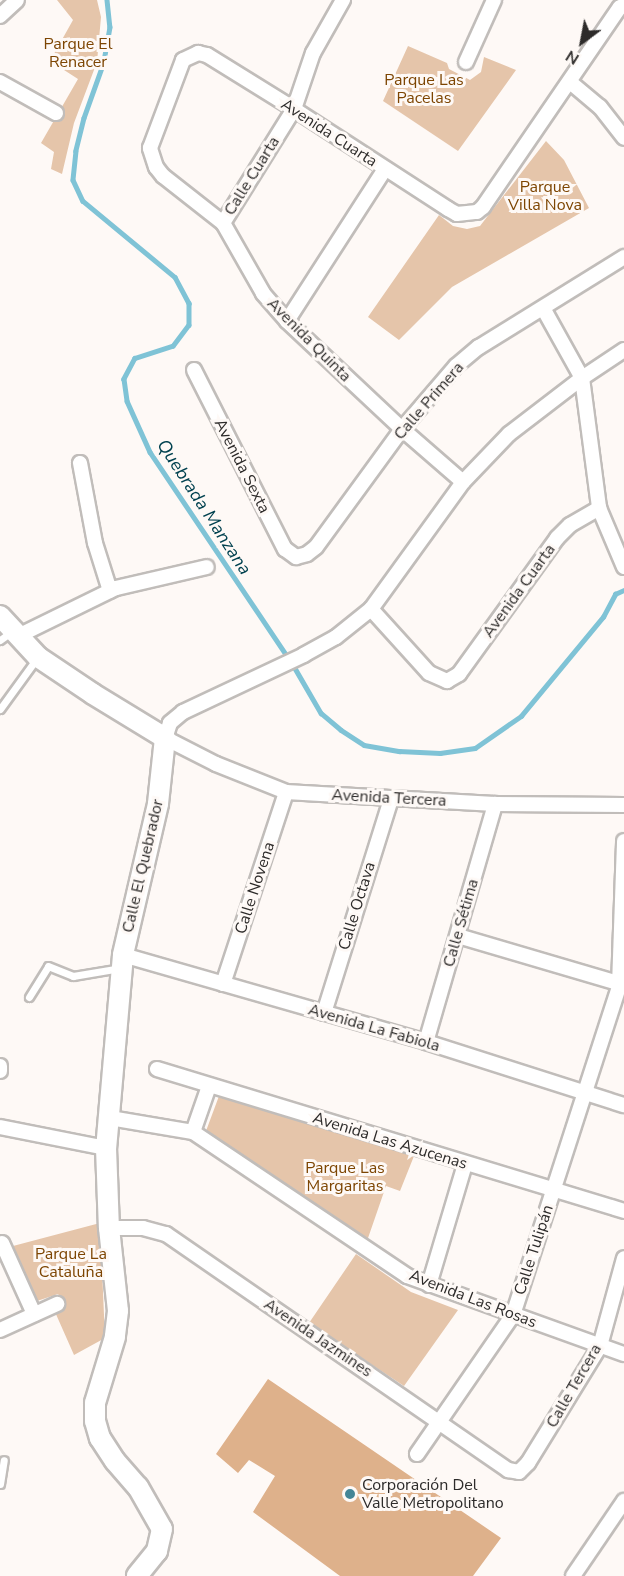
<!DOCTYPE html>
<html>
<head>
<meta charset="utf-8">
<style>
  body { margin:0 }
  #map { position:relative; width:624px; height:1576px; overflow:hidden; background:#fef9f6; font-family:"Nunito Sans",sans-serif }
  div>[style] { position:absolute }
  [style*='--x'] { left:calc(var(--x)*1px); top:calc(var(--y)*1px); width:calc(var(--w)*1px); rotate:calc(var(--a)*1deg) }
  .green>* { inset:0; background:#e5c5aa }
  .stream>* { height:4.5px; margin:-2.25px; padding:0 2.25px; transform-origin:2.25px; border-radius:2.25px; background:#7fc3d6 }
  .building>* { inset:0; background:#deb18b }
  .roads { filter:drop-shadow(2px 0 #c1bdba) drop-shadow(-2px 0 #c1bdba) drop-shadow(0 2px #c1bdba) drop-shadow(0 -2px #c1bdba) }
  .lane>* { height:7px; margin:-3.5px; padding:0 3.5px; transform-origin:3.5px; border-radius:3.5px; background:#fff }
  .street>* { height:14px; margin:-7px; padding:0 7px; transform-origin:7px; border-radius:7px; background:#fff }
  .secondary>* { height:20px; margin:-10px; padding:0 10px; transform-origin:10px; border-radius:10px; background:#fff }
  .dots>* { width:16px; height:16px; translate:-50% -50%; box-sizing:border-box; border:3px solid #fef9f6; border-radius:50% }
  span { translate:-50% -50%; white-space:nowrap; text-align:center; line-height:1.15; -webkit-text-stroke:6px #fef9f6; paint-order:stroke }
  .park-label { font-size:16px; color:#7d4502 }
  .street-label { font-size:16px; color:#2d2b2a }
  .poi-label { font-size:16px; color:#2d2b2a }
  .left { translate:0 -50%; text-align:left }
  .water-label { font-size:18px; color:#00414f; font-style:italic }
  .north { position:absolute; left:552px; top:12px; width:60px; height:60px; -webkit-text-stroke:4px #fef9f6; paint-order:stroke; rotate:212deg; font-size:16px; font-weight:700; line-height:24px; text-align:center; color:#2d2b2a }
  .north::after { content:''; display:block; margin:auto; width:21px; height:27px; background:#2d2b2a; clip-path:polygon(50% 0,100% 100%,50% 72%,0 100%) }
</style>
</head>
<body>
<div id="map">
  <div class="green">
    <div style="clip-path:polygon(57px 0,97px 0,101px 17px,97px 62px,74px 123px,62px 174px,51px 169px,54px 152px,41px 143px,78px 79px,50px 61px,73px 20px)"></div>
    <div style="clip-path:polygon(408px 46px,447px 63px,449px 69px,470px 80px,481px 72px,484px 57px,516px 70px,458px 151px,383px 101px)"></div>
    <div style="clip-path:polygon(546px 141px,564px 160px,589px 208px,452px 287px,399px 340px,368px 317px,439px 215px,453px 226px,467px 229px,480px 226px)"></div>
    <div style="clip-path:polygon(219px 1096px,414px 1156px,400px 1191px,386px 1186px,367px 1241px,206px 1131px)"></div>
    <div style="clip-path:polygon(100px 1223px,105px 1338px,74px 1355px,55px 1312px,65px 1307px,58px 1294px,37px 1301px,13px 1246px)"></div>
    <div style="clip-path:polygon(356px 1254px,411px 1292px,458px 1310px,404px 1386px,309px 1323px)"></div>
  </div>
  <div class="stream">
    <div style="--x:107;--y:0;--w:27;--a:84"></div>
    <div style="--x:110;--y:27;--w:39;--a:100"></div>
    <div style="--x:103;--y:65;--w:56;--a:109.7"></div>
    <div style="--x:84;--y:118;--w:34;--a:104"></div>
    <div style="--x:76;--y:151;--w:29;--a:96"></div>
    <div style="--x:73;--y:180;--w:23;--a:65"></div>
    <div style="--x:83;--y:201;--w:119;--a:39.6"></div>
    <div style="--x:175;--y:277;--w:30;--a:62"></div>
    <div style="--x:189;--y:303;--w:22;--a:90"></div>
    <div style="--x:189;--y:325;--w:26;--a:127"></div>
    <div style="--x:173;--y:346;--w:40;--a:162"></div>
    <div style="--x:135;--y:358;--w:24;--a:118"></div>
    <div style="--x:124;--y:379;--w:22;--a:82"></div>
    <div style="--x:127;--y:401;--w:56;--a:65.7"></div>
    <div style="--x:150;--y:452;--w:254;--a:56.1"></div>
    <div style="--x:292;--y:663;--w:58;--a:59.9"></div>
    <div style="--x:321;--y:713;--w:26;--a:40"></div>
    <div style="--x:341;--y:730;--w:27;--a:33"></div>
    <div style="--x:364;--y:745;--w:36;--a:10"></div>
    <div style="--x:399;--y:751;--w:41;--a:2.8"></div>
    <div style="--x:440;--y:753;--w:35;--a:-8"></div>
    <div style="--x:475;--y:748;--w:56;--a:-34.8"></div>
    <div style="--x:521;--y:716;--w:129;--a:-50.4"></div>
    <div style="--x:603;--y:617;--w:26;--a:-62"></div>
    <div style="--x:615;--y:594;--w:10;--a:-24"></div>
  </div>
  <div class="building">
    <div style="clip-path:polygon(268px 1379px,501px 1538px,473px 1576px,340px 1576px,253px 1512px,275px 1476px,249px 1460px,238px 1473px,216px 1454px)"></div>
  </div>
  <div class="roads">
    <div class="lane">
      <div style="--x:0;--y:640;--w:14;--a:-36"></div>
      <div style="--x:0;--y:709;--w:63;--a:-54"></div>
      <div style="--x:29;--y:997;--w:36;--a:-58"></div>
      <div style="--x:48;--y:966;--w:27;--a:22"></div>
      <div style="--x:73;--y:976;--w:49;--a:-9.5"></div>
      <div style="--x:0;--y:1484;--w:24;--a:-81"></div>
    </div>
    <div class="street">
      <div style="--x:0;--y:16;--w:23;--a:-43"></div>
      <div style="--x:466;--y:62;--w:68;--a:-65.7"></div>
      <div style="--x:0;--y:82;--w:64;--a:29"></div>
      <div style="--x:570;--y:82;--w:39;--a:40"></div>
      <div style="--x:600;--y:107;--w:39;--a:52"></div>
      <div style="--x:223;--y:223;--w:134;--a:-58.1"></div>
      <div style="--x:294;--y:109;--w:59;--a:-71.3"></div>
      <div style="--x:313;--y:53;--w:61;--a:-60.5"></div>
      <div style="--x:543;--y:308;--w:80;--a:60.9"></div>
      <div style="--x:582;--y:378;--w:131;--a:82.5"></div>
      <div style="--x:599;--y:508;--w:64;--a:67"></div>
      <div style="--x:287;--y:321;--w:181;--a:-57.2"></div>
      <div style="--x:624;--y:350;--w:50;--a:146.3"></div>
      <div style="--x:582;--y:378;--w:92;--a:142.5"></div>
      <div style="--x:509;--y:434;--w:66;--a:133.8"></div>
      <div style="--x:463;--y:482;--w:157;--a:125.9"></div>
      <div style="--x:371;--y:609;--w:45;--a:141.3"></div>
      <div style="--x:336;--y:637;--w:37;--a:151"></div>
      <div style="--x:304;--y:655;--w:134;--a:154.8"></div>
      <div style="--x:183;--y:712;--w:17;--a:140"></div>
      <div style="--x:170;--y:723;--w:16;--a:108"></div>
      <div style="--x:165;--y:738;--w:57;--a:27"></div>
      <div style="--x:216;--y:764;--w:75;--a:21.8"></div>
      <div style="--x:286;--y:792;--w:209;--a:3.3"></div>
      <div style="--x:495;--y:804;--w:129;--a:0.4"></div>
      <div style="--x:194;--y:370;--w:201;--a:63.1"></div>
      <div style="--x:285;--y:549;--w:14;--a:36"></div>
      <div style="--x:296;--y:557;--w:11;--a:-15"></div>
      <div style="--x:307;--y:554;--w:11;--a:-38"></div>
      <div style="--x:316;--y:547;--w:146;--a:-53.9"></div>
      <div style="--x:402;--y:429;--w:83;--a:-49.4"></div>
      <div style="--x:456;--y:366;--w:30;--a:-40"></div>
      <div style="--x:479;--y:347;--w:171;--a:-31.8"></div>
      <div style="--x:80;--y:463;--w:81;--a:79.4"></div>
      <div style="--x:95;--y:543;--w:50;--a:72.6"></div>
      <div style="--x:463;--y:482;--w:81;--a:-139"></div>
      <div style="--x:402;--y:429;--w:158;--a:-136.8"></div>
      <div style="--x:287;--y:321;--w:37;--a:-131"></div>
      <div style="--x:263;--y:293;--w:81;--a:-119.7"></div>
      <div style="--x:223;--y:223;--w:76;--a:-141.9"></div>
      <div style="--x:163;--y:176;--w:11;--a:-128"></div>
      <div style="--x:156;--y:167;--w:20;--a:-108"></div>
      <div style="--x:150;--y:148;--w:94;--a:-69.4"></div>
      <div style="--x:183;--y:60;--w:17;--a:-25"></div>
      <div style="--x:198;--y:53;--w:9;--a:13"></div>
      <div style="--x:207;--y:55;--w:102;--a:31.8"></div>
      <div style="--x:294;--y:109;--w:184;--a:33"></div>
      <div style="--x:448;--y:209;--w:10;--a:29"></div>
      <div style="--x:457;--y:214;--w:20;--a:-6"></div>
      <div style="--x:477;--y:212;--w:8;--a:-40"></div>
      <div style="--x:483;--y:207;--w:242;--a:-55.6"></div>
      <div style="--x:620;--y:7;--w:4;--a:-14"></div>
      <div style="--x:371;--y:609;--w:86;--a:47.8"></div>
      <div style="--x:429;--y:673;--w:20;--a:24"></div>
      <div style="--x:447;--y:681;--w:14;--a:-30"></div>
      <div style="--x:459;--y:674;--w:168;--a:-54.2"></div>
      <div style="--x:557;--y:538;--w:18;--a:-45"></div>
      <div style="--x:570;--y:525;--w:34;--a:-30"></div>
      <div style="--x:18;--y:636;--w:109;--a:-26.1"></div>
      <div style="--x:116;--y:588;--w:93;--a:-13"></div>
      <div style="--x:458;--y:936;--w:173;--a:16.4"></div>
      <div style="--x:123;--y:955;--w:315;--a:16"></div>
      <div style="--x:426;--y:1042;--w:208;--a:17.7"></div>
      <div style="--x:223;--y:984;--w:202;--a:-71.8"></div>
      <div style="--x:324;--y:1013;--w:224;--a:-72.6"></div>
      <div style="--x:426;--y:1042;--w:248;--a:-73.8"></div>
      <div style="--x:0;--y:1066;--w:5;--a:90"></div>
      <div style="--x:157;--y:1069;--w:488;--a:16.9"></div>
      <div style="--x:110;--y:1118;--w:84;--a:9.6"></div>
      <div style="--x:193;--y:1132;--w:258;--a:33.9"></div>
      <div style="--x:407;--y:1276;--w:231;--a:19.8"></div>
      <div style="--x:0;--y:1127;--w:108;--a:11.2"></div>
      <div style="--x:193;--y:1132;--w:49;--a:-70.8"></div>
      <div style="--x:109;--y:1228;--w:34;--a:0"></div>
      <div style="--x:143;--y:1228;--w:24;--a:15"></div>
      <div style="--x:166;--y:1234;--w:416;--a:34.6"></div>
      <div style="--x:508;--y:1470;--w:11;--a:10"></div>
      <div style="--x:519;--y:1472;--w:13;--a:-45"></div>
      <div style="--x:528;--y:1463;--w:137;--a:-58.4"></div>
      <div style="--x:600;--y:1346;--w:91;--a:-74.7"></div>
      <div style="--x:2;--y:1243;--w:78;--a:65.7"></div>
      <div style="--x:429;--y:1285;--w:126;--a:-73.4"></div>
      <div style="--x:0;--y:1330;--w:63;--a:-24.5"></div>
      <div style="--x:417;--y:1454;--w:169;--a:-55.4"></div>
      <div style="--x:513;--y:1315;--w:346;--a:-72.1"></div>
      <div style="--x:619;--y:986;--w:145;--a:-88"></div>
      <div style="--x:573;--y:1576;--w:91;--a:-55.8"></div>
    </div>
    <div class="secondary">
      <div style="--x:0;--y:616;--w:56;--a:47.2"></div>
      <div style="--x:38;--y:657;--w:66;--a:33.9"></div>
      <div style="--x:93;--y:694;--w:84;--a:31.4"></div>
      <div style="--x:165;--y:738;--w:66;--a:96.1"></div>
      <div style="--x:158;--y:804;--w:155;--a:103.1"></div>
      <div style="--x:123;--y:955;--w:194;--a:95"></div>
      <div style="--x:106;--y:1148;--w:80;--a:87.9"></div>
      <div style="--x:109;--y:1228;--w:83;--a:83.8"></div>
      <div style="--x:118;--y:1311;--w:26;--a:97"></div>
      <div style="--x:115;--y:1337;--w:69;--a:106.9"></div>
      <div style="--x:95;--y:1403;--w:18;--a:90"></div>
      <div style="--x:95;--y:1421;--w:18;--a:74"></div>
      <div style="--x:100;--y:1438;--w:27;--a:57"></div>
      <div style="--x:115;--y:1461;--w:35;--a:49"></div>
      <div style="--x:138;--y:1487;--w:48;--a:60.3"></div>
      <div style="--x:162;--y:1529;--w:23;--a:103"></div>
      <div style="--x:157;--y:1551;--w:32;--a:129"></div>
    </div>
  </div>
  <div class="dots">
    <div style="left:350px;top:1494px;background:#448697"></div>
  </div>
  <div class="park-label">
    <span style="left:78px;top:53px">Parque El<br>Renacer</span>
    <span style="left:424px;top:89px">Parque Las<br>Pacelas</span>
    <span style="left:545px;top:196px">Parque<br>Villa Nova</span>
    <span style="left:345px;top:1177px">Parque Las<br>Margaritas</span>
    <span style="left:71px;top:1263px">Parque La<br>Cataluña</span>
  </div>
  <div class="street-label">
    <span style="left:329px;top:133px;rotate:33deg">Avenida Cuarta</span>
    <span style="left:252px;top:176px;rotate:-58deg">Calle Cuarta</span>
    <span style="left:309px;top:340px;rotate:45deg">Avenida Quinta</span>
    <span style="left:429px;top:401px;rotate:-49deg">Calle Primera</span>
    <span style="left:242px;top:466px;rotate:63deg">Avenida Sexta</span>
    <span style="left:519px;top:591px;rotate:-54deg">Avenida Cuarta</span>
    <span style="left:389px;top:798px;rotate:3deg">Avenida Tercera</span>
    <span style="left:143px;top:866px;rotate:-77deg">Calle El Quebrador</span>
    <span style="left:255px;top:888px;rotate:-72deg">Calle Novena</span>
    <span style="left:357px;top:906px;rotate:-73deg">Calle Octava</span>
    <span style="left:461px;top:923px;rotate:-74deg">Calle Sétima</span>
    <span style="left:374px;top:1028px;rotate:16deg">Avenida La Fabiola</span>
    <span style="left:390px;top:1141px;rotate:17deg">Avenida Las Azucenas</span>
    <span style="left:534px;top:1250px;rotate:-72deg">Calle Tulipán</span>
    <span style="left:473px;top:1299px;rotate:21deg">Avenida Las Rosas</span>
    <span style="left:318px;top:1338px;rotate:34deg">Avenida Jazmines</span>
    <span style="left:574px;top:1386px;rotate:-60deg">Calle Tercera</span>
  </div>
  <div class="poi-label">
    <span class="left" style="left:362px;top:1494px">Corporación Del<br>Valle Metropolitano</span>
  </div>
  <div class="water-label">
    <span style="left:204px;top:507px;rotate:57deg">Quebrada Manzana</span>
  </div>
  <div class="north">N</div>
</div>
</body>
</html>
